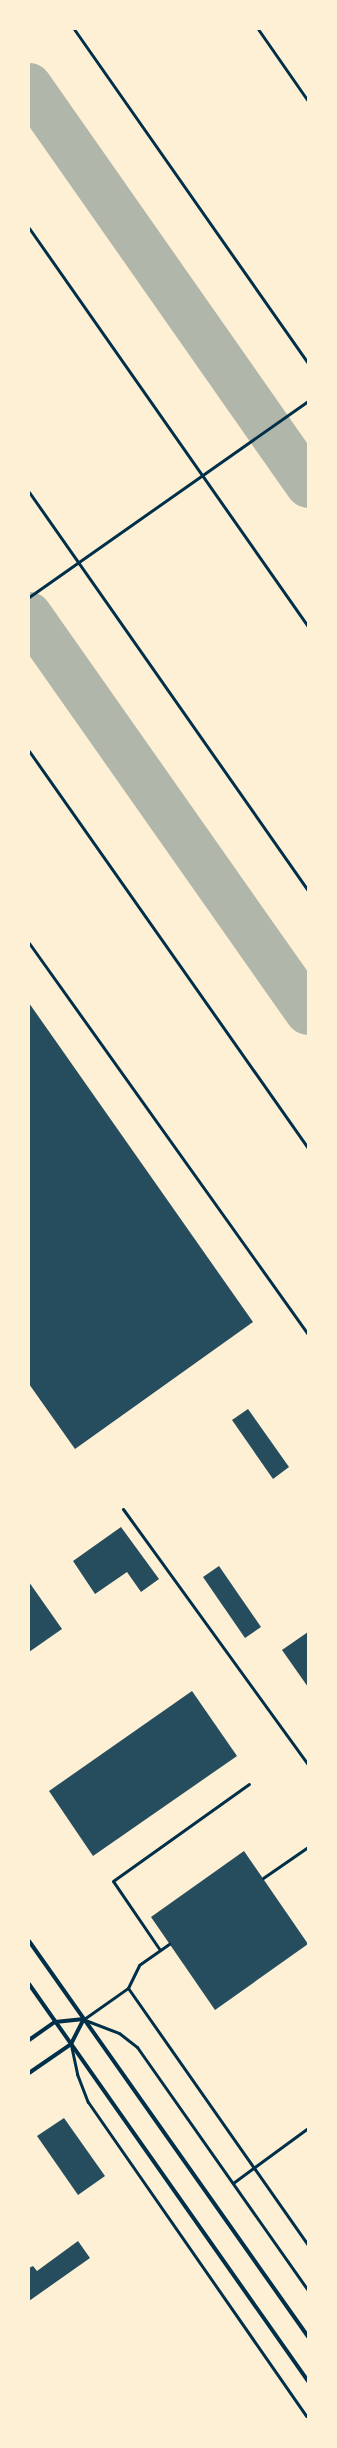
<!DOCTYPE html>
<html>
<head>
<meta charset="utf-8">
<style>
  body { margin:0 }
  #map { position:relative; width:337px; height:2448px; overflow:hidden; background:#fdf0d5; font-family:"Roboto Serif",serif }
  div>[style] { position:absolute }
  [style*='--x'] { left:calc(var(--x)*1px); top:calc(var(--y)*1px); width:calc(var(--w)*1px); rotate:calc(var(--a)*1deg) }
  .taxiway>* { height:46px; margin:-23px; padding:0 23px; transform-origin:23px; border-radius:23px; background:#b1b6ab }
  .building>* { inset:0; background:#264d5e }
  .service>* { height:3px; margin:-1.5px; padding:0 1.5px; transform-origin:1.5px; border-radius:1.5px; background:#003049 }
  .minor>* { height:4px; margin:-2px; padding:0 2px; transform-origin:2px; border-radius:2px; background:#003049 }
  span { translate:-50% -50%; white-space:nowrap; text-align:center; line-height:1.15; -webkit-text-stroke:3.5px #fdf0d5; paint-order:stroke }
  .frame { position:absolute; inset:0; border:30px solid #fdf0d5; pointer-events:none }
</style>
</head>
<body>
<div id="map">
  <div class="taxiway">
    <div style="--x:29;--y:86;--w:487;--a:55"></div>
    <div style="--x:29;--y:615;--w:485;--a:54.9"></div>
  </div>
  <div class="building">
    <div style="clip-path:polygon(29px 1003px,253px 1322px,75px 1449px,29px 1384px)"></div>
    <div style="clip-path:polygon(248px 1409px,289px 1467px,273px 1479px,232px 1420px)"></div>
    <div style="clip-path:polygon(121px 1527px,159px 1579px,141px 1592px,127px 1572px,95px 1594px,73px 1561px)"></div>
    <div style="clip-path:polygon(219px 1566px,261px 1627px,245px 1638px,203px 1577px)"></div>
    <div style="clip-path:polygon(29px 1582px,62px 1629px,29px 1652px)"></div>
    <div style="clip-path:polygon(308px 1632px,308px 1687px,282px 1650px)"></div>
    <div style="clip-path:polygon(192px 1691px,237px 1756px,93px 1856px,49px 1791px)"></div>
    <div style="clip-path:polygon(244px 1851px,308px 1944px,215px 2010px,151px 1917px)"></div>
    <div style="clip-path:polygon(64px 2118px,105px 2176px,78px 2195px,37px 2136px)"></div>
    <div style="clip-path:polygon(78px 2241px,90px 2258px,29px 2301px,29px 2268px,33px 2266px,37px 2271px)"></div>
  </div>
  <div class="service">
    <div style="--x:74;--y:29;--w:408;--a:55"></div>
    <div style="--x:258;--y:29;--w:88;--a:55.2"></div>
    <div style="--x:29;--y:228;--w:487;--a:55"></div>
    <div style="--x:29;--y:492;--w:486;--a:55"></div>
    <div style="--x:29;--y:597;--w:341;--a:-35.1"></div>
    <div style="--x:29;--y:751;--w:485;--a:54.9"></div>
    <div style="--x:29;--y:943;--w:480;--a:54.5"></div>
    <div style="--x:308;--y:1393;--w:4;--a:90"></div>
    <div style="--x:123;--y:1509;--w:316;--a:54.1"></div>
    <div style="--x:263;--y:1878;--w:55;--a:-34.6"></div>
    <div style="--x:160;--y:1950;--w:83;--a:-124.3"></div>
    <div style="--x:113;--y:1881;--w:167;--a:-35.5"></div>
    <div style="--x:128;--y:1988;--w:314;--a:55"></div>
    <div style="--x:84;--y:2019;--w:54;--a:-35.2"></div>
    <div style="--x:128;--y:1988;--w:25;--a:-64"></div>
    <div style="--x:139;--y:1965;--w:37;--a:-35"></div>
    <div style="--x:85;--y:2020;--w:36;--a:21"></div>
    <div style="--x:119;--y:2033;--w:23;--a:38"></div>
    <div style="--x:137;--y:2047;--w:297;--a:54.9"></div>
    <div style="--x:71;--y:2045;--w:30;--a:78"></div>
    <div style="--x:77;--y:2074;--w:30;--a:69"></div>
    <div style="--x:88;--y:2102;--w:385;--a:55.2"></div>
    <div style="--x:233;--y:2183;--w:93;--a:-36.3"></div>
  </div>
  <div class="minor">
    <div style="--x:29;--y:1941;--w:484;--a:54.8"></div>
    <div style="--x:29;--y:1984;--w:485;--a:54.9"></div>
    <div style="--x:29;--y:2040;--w:32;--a:-35"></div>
    <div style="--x:55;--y:2022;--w:29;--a:-6"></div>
    <div style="--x:29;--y:2073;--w:51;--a:-34.6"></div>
    <div style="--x:71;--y:2044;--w:28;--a:-63"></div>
  </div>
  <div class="frame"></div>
</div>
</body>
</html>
